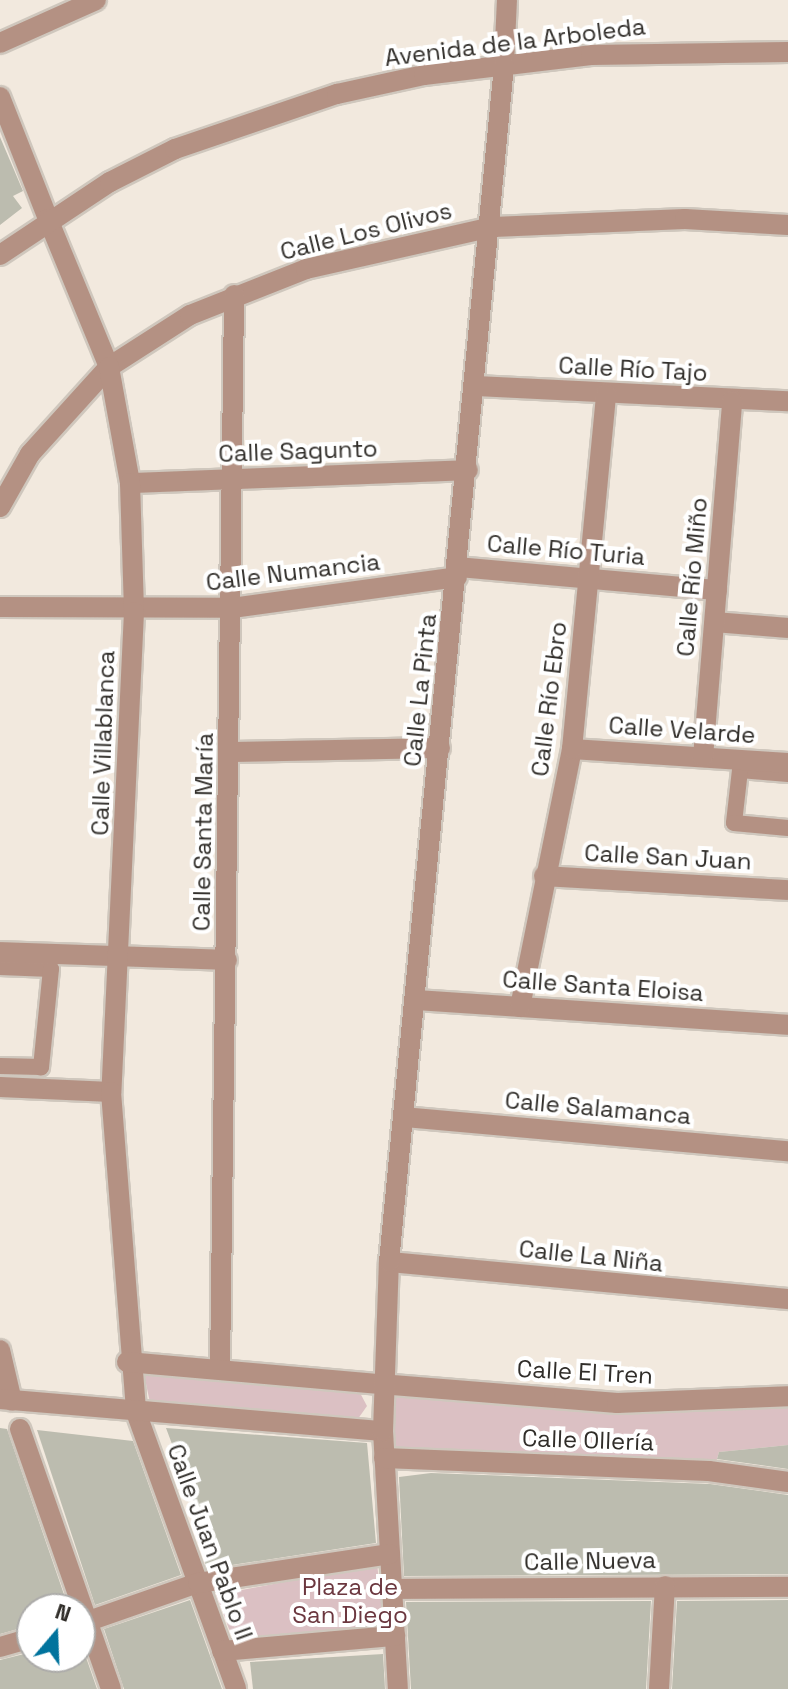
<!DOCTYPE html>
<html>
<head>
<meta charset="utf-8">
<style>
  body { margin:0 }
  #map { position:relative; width:788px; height:1689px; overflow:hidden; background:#f2e9de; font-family:"Space Grotesk",sans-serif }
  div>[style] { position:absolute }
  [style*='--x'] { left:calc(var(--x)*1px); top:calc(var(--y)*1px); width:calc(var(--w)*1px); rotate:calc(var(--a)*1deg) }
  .green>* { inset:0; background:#dbc0c3 }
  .building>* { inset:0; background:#bcbcaf }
  .roads { filter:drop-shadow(2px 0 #cfc7bd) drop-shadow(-2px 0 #cfc7bd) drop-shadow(0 2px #cfc7bd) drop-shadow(0 -2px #cfc7bd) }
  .pedestrian>* { height:16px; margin:-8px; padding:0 8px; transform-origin:8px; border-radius:8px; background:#b49183 }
  .minor>* { height:20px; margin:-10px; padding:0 10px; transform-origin:10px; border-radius:10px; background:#b49183 }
  .tertiary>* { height:20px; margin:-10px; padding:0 10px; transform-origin:10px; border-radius:10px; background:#b49183 }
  span { translate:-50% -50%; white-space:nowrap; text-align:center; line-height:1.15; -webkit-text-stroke:8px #fff; paint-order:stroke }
  .street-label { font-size:24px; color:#302d29 }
  .park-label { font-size:24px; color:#6b373f }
  .north { position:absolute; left:16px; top:1593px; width:80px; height:80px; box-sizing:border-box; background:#fff; border:2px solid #acaba9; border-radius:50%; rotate:19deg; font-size:22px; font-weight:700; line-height:32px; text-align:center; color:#302d29 }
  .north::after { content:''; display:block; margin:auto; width:28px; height:36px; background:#00739d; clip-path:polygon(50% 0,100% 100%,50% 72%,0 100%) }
</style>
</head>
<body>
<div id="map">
  <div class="green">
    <div style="clip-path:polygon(143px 1370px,359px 1391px,367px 1406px,355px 1423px,151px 1407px)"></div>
    <div style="clip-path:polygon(392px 1397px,634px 1414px,788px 1403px,788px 1445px,719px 1452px,716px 1462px,392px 1452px)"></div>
    <div style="clip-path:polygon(377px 1564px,385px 1627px,234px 1642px,216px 1595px)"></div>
  </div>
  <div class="building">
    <div style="clip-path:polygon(0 137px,23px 191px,13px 196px,22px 208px,0 225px)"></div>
    <div style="clip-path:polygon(0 1428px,7px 1429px,69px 1609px,32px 1609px,32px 1625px,0 1634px)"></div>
    <div style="clip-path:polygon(166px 1428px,367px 1443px,376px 1543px,206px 1569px,194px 1503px)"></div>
    <div style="clip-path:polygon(37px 1430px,133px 1441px,181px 1575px,95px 1605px)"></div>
    <div style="clip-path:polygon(788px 1445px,788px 1469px,717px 1459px,719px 1452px)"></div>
    <div style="clip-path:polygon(431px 1473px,710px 1484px,788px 1495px,788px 1574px,404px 1576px,399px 1477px)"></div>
    <div style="clip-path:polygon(190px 1600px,222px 1689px,124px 1689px,104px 1629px)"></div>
    <div style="clip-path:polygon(788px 1600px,788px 1689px,672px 1689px,677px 1601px)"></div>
    <div style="clip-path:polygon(651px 1601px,646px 1689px,411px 1689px,406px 1602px)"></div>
    <div style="clip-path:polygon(80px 1640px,97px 1689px,0 1689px,0 1660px,32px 1652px,80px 1657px)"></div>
    <div style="clip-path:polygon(383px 1654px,385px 1689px,253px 1689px,250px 1662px)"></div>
  </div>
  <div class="roads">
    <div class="pedestrian">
      <div style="--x:788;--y:774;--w:48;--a:-175.2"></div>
      <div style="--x:740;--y:770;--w:53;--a:96.5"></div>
      <div style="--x:734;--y:823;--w:54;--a:5.3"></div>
      <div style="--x:0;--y:967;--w:51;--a:2.2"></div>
      <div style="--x:51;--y:969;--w:99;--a:95.8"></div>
      <div style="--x:41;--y:1067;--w:41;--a:-178.6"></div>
    </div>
    <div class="minor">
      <div style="--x:0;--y:43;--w:105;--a:-24.1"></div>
      <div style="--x:504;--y:65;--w:65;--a:-87.4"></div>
      <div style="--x:0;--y:97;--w:131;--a:68.5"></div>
      <div style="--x:476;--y:386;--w:312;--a:2.8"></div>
      <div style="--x:130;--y:483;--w:338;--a:-2.2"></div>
      <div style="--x:0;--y:507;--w:61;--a:-60.5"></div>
      <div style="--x:30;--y:454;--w:118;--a:-47.8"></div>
      <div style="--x:109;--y:367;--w:96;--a:-32.7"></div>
      <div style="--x:190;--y:315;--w:125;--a:-21.6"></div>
      <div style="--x:306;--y:269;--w:192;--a:-12.7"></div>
      <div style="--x:493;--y:227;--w:192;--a:-2.4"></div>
      <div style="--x:685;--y:219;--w:103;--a:3.3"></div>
      <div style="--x:458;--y:567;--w:260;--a:5.1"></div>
      <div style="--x:0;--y:607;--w:232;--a:0.2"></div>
      <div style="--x:232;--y:608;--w:227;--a:-7.8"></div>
      <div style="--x:715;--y:622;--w:73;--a:4.7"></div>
      <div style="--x:572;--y:749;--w:216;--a:3.7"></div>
      <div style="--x:230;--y:752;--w:210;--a:-1.1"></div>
      <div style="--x:703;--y:757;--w:357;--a:-85.3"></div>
      <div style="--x:544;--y:876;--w:244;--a:3.3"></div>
      <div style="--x:0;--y:952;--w:227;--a:2"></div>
      <div style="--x:415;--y:1000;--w:374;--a:3.8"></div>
      <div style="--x:520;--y:1007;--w:263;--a:-78.6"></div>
      <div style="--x:572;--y:749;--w:357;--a:-84.5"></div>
      <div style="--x:0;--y:1087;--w:111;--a:2.6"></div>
      <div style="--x:404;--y:1117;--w:386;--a:5.1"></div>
      <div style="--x:389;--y:1262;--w:401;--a:5.3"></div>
      <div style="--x:0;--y:1350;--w:52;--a:76.8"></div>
      <div style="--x:220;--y:1369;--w:1074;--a:-89.25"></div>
      <div style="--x:380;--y:1384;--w:238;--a:4.6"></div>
      <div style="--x:617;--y:1403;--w:171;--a:-2.3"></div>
      <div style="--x:136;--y:1412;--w:294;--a:70.1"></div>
      <div style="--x:20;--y:1429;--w:275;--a:70.7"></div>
      <div style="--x:383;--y:1431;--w:258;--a:86.7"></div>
      <div style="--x:384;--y:1458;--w:325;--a:2.3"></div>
      <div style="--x:709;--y:1471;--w:80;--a:7.9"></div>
      <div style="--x:392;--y:1589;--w:396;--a:-0.3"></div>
      <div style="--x:80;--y:1624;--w:125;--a:-19.2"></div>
      <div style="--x:198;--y:1583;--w:194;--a:-8.6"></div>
      <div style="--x:0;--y:1647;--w:33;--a:-16"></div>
      <div style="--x:222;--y:1651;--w:174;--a:-5"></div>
      <div style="--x:659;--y:1689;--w:103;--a:-86.7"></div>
    </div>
    <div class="tertiary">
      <div style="--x:48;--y:219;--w:160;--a:67.6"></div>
      <div style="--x:109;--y:367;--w:118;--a:79.7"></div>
      <div style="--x:130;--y:483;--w:129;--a:88.2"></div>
      <div style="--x:134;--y:612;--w:481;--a:92.7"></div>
      <div style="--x:111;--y:1092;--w:321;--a:85.5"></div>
      <div style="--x:0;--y:255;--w:132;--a:-33.6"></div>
      <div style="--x:110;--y:182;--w:73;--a:-26.9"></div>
      <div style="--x:175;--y:149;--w:171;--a:-18.8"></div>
      <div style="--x:337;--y:94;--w:89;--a:-12.3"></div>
      <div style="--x:424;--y:75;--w:168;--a:-6.8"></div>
      <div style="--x:591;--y:55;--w:197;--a:-0.9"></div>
      <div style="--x:127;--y:1362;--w:254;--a:5"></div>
      <div style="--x:0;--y:1399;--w:384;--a:4.8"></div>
      <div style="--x:383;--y:1431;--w:169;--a:-88"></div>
      <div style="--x:389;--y:1262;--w:1203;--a:-84.51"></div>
    </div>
  </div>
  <div class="street-label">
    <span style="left:515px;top:42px;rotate:-7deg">Avenida de la Arboleda</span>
    <span style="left:366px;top:231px;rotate:-14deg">Calle Los Olivos</span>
    <span style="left:633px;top:369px;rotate:3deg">Calle Río Tajo</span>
    <span style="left:298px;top:451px;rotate:-2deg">Calle Sagunto</span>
    <span style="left:566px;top:550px;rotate:5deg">Calle Río Turia</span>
    <span style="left:293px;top:572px;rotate:-7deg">Calle Numancia</span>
    <span style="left:692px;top:577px;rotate:-85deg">Calle Río Miño</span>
    <span style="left:420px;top:690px;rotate:-84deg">Calle La Pinta</span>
    <span style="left:549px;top:699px;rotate:-83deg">Calle Río Ebro</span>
    <span style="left:682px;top:730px;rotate:4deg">Calle Velarde</span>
    <span style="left:103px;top:743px;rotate:-88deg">Calle Villablanca</span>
    <span style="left:203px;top:832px;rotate:-89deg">Calle Santa María</span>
    <span style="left:668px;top:857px;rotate:3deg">Calle San Juan</span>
    <span style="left:603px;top:986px;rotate:4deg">Calle Santa Eloisa</span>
    <span style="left:598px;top:1108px;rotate:5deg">Calle Salamanca</span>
    <span style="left:591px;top:1256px;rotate:6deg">Calle La Niña</span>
    <span style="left:585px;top:1372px;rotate:3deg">Calle El Tren</span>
    <span style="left:588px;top:1440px;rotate:2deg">Calle Ollería</span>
    <span style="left:210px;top:1542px;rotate:70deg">Calle Juan Pablo II</span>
    <span style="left:590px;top:1561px;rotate:-1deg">Calle Nueva</span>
  </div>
  <div class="park-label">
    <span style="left:350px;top:1601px">Plaza de<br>San Diego</span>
  </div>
  <div class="north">N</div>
</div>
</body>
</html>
